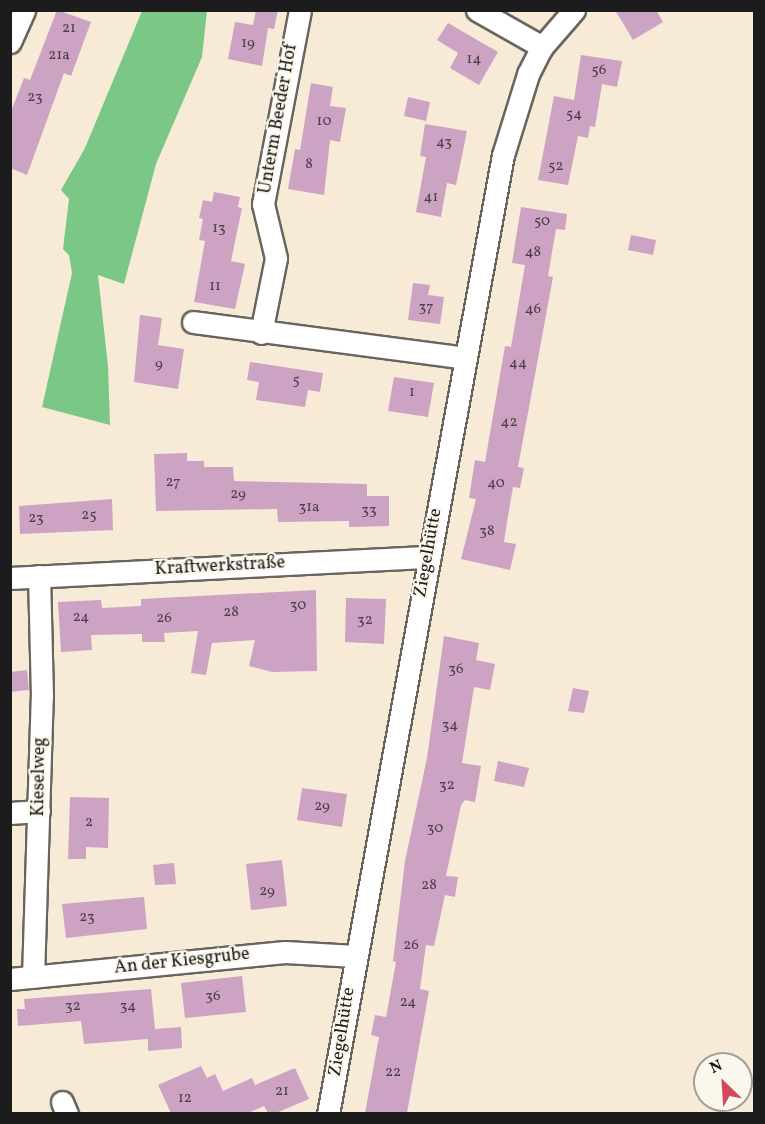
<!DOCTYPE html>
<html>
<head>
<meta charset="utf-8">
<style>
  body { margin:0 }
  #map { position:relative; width:765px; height:1124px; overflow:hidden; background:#f7ebd8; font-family:Vollkorn,serif }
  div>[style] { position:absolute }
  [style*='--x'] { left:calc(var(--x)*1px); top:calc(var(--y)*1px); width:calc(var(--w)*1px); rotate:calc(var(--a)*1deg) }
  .green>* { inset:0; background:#7bc785 }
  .building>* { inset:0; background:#cda3c3 }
  .roads { filter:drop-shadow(2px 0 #69645e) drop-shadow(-2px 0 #69645e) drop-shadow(0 2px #69645e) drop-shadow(0 -2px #69645e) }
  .street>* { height:21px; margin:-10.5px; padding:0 10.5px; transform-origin:10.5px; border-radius:10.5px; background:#fff }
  span { translate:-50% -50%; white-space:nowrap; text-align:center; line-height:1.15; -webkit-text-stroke:4.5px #fbf7ec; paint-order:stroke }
  .number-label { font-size:15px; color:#483e46 }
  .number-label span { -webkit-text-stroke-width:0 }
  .street-label { font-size:18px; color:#1c1c1c }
  .frame { position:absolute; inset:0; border:12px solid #1c1c1c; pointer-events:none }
  .north { position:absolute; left:693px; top:1052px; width:60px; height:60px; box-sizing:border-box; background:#fbf7ec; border:2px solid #a29f99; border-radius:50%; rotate:335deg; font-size:16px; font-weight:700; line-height:24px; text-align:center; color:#1c1c1c }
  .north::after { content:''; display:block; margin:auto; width:21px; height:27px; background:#d1495b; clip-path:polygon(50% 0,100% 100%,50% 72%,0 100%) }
</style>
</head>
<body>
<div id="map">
  <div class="green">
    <div style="clip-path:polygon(142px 11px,207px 11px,202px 57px,156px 164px,124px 284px,98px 275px,108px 366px,110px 425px,42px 407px,72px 273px,69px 255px,63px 249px,69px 199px,61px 190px,85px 148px)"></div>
  </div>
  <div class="building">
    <div style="clip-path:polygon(57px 10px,91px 22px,71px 76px,64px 73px,27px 175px,10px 168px,10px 114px,24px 78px,30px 80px)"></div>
    <div style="clip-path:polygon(256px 10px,278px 10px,274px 29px,268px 28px,262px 66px,228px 59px,235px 22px,253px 25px)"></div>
    <div style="clip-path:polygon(615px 10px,656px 10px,663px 22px,633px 40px)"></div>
    <div style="clip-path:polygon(448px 23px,498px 52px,479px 85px,450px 68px,458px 53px,437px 40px)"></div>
    <div style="clip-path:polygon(581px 55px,622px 61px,617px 87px,602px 84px,595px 127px,590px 126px,588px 138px,578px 136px,568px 185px,538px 180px,554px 96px,574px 100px)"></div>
    <div style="clip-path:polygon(311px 83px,333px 87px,330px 106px,346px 108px,340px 142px,330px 140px,324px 195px,288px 189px,295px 149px,300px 150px)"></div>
    <div style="clip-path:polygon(408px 97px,430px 102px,426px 121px,404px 116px)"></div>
    <div style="clip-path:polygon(425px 124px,467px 131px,456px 185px,447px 183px,441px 217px,416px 212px,426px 157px,420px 156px)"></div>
    <div style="clip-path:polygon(214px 192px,240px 197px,238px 207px,242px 208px,231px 261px,245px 264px,235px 309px,194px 302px,205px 241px,199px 240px,203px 219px,199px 218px,203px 200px,212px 202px)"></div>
    <div style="clip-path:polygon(521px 207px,567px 214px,565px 230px,556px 229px,548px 276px,553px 277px,518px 467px,524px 468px,520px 488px,513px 487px,507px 522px,504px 542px,516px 544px,510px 570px,461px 559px,476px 499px,469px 498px,475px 460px,485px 462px,505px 346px,511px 347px,525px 265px,512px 263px)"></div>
    <div style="clip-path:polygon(631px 235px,656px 240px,653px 255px,628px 250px)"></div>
    <div style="clip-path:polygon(413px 283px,430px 285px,428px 295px,444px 297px,440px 324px,408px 320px)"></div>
    <div style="clip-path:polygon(140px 315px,162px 318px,158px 345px,184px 349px,178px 389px,134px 382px)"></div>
    <div style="clip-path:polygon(250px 362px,323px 373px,320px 392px,308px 390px,305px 407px,256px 400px,259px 382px,247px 380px)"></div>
    <div style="clip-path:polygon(394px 377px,434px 383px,428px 417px,388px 411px)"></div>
    <div style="clip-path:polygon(187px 453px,187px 461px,204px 461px,204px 467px,233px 467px,234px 481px,367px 484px,367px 496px,389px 496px,389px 526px,349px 527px,349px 521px,278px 522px,277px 509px,156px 511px,154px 454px)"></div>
    <div style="clip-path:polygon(112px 499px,113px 530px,20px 534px,19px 506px)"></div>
    <div style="clip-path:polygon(316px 590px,317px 671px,272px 672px,249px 666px,255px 640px,212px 643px,206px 675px,191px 673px,198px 631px,164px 633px,165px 642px,142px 642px,142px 634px,91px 635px,92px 650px,61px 652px,58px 602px,101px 600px,102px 608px,141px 606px,141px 599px)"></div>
    <div style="clip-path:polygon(346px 598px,386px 599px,384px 644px,345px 642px)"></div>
    <div style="clip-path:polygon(444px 636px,479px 643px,476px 660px,495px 664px,490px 690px,474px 687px,462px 763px,481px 766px,475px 802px,465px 800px,461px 805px,446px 876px,458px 877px,455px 897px,445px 895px,434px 946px,426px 945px,420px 989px,429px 991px,407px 1113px,365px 1113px,379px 1037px,371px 1035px,375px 1015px,386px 1017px,396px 962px,393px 961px,405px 861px,427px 758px)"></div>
    <div style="clip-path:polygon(27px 670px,29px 690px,10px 692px,10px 672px)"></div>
    <div style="clip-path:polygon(573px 688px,589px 691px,584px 713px,568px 711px)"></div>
    <div style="clip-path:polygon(498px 761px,529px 768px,524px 787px,494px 781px)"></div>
    <div style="clip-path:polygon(302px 788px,347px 794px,342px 827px,297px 820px)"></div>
    <div style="clip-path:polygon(70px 797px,109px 798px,108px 848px,86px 847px,86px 859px,68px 859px)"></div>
    <div style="clip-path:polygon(282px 860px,287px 906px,251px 910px,246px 864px)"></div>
    <div style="clip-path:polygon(174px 863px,176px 884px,155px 885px,153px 865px)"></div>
    <div style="clip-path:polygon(144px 897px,147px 929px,66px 938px,62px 904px)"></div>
    <div style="clip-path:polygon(242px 976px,246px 1012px,185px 1018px,181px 983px)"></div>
    <div style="clip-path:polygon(151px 989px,155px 1029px,181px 1027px,182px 1048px,148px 1051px,148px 1039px,84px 1044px,81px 1021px,18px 1026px,17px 1009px,25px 1009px,24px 999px)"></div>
    <div style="clip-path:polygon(201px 1066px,207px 1078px,215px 1074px,223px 1091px,252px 1078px,255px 1085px,295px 1068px,309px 1099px,276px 1113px,268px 1113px,264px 1106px,248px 1113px,171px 1113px,158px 1085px)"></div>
  </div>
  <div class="roads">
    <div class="street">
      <div style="--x:477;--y:10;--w:75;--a:29.6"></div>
      <div style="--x:10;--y:42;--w:35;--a:-66"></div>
      <div style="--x:193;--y:322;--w:274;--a:7.5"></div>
      <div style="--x:261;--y:333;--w:76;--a:-78.7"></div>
      <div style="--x:276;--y:258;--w:56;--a:-103.5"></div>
      <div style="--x:263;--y:204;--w:197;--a:-79.2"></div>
      <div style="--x:10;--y:578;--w:420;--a:-2.9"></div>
      <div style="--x:10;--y:813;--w:29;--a:-4"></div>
      <div style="--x:33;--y:977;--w:280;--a:-88.2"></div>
      <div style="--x:42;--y:697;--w:121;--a:-91.4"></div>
      <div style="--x:10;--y:979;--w:276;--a:-5.6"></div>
      <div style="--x:285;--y:952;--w:70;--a:3.3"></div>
      <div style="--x:62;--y:1102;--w:13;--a:67"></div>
      <div style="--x:328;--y:1114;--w:975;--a:-79.66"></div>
      <div style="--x:503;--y:155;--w:85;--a:-72.8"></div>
      <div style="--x:528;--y:74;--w:30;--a:-63"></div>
      <div style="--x:542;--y:47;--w:49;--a:-49.1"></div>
    </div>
  </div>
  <div class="number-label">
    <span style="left:69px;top:29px">21</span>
    <span style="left:248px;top:44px">19</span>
    <span style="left:59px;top:56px">21a</span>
    <span style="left:474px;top:60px">14</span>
    <span style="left:599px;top:71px">56</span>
    <span style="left:35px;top:98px">23</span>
    <span style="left:574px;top:115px">54</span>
    <span style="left:324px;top:122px">10</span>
    <span style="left:444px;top:143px">43</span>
    <span style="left:309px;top:165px">8</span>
    <span style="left:556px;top:167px">52</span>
    <span style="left:431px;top:198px">41</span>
    <span style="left:542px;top:222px">50</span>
    <span style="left:219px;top:229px">13</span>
    <span style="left:533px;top:253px">48</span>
    <span style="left:215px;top:287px">11</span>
    <span style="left:426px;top:308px">37</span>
    <span style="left:533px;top:310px">46</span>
    <span style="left:518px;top:364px">44</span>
    <span style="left:159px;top:365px">9</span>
    <span style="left:296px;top:381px">5</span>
    <span style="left:412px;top:393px">1</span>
    <span style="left:509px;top:423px">42</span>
    <span style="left:173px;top:483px">27</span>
    <span style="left:496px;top:484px">40</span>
    <span style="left:238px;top:495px">29</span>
    <span style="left:309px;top:508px">31a</span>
    <span style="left:369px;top:511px">33</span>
    <span style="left:89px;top:516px">25</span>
    <span style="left:36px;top:519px">23</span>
    <span style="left:487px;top:532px">38</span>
    <span style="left:298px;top:606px">30</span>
    <span style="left:231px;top:613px">28</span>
    <span style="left:81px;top:618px">24</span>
    <span style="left:164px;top:619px">26</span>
    <span style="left:365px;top:621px">32</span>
    <span style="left:456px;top:670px">36</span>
    <span style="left:450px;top:726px">34</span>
    <span style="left:447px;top:786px">32</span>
    <span style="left:322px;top:807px">29</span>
    <span style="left:89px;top:823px">2</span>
    <span style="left:435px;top:829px">30</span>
    <span style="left:429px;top:886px">28</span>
    <span style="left:267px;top:892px">29</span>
    <span style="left:87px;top:918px">23</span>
    <span style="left:411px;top:946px">26</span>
    <span style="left:213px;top:997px">36</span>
    <span style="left:408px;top:1003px">24</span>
    <span style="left:73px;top:1007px">32</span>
    <span style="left:128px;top:1007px">34</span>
    <span style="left:393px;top:1073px">22</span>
    <span style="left:282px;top:1092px">21</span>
    <span style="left:185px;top:1099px">12</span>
  </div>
  <div class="street-label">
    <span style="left:279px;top:119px;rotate:-80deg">Unterm Beeder Hof</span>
    <span style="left:429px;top:553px;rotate:-80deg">Ziegelhütte</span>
    <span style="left:220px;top:567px;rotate:-3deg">Kraftwerkstraße</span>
    <span style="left:40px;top:777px;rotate:-89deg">Kieselweg</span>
    <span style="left:182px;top:962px;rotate:-6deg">An der Kiesgrube</span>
    <span style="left:343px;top:1032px;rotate:-81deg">Ziegelhütte</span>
  </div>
  <div class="frame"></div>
  <div class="north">N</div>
</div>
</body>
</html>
